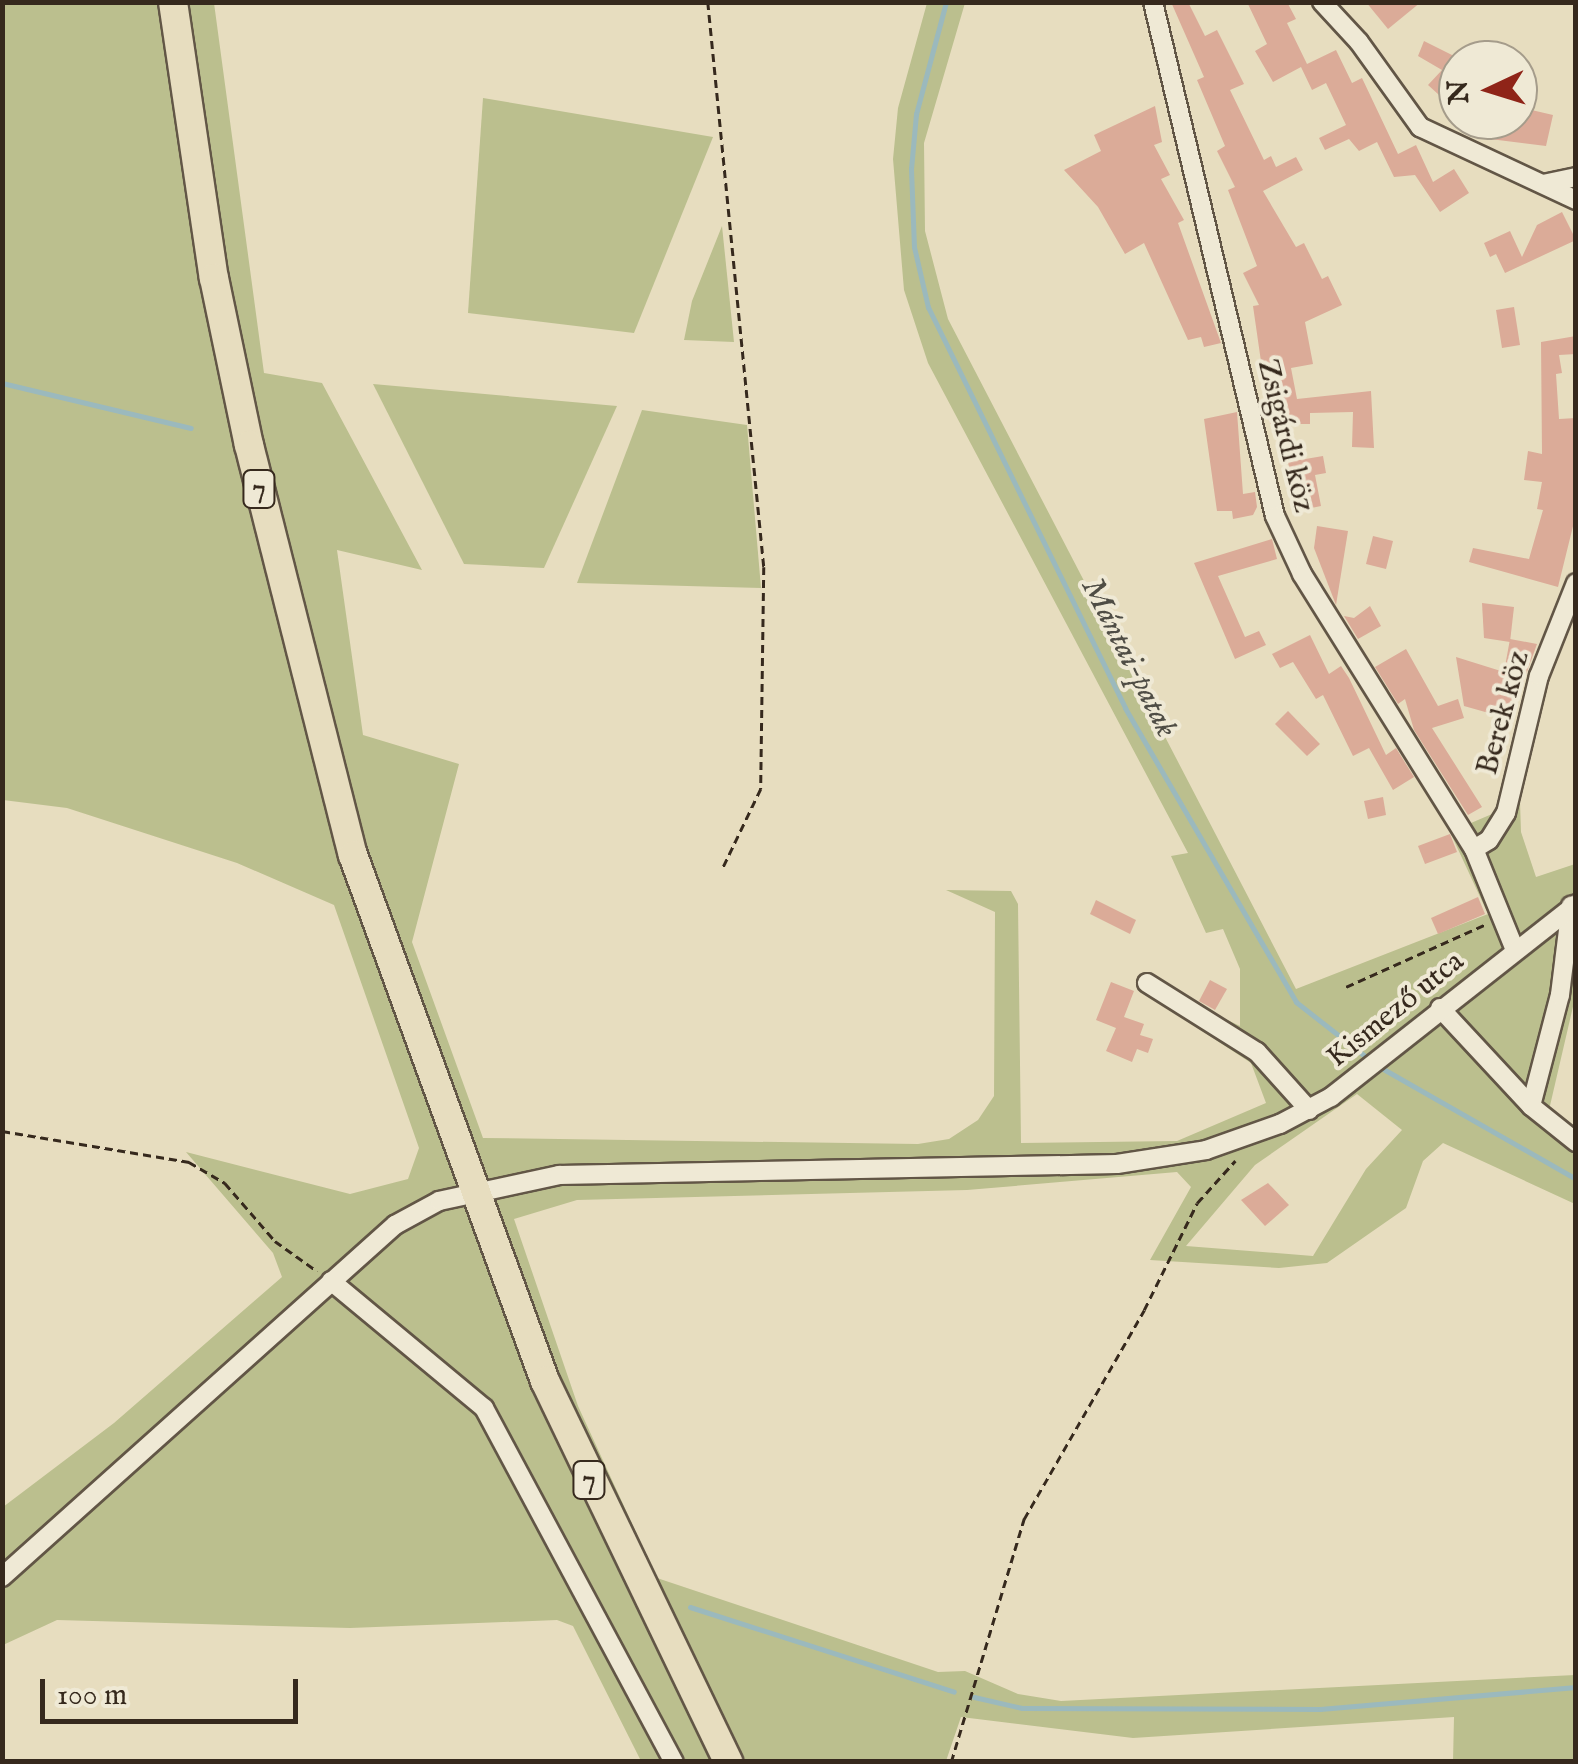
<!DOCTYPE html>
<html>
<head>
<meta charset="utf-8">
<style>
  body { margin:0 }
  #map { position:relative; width:1578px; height:1764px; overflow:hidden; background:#e7ddbf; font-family:"IM FELL English",serif }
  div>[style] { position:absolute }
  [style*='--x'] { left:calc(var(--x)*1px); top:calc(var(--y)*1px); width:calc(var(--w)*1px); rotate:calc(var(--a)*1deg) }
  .green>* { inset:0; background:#bbbf8e }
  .stream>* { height:5px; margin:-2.5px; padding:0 2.5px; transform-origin:2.5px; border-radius:2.5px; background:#9bb9bd }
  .building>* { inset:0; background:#dbab98 }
  .path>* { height:2.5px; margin-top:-1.25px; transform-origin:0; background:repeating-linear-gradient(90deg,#36291d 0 8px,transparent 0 13px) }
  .roads { filter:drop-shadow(2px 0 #625646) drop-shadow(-2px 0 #625646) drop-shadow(0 2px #625646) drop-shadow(0 -2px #625646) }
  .street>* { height:18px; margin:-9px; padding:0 9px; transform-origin:9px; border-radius:9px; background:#efe9d5 }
  .primary>* { height:28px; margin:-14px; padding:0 14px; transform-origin:14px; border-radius:14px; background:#e7ddbf }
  span { translate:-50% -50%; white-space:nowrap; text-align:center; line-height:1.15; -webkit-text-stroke:8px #efe9d5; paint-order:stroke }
  .shield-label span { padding:2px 8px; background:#efe9d5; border:2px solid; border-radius:8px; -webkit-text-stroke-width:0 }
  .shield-label { font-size:28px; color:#36291d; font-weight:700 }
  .street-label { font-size:30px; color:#36291d }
  .water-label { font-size:32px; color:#4f4d45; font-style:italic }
  .frame { position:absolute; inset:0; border:5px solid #36291d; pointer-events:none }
  .north { position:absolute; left:1438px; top:40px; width:100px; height:100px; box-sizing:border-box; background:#efe9d5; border:2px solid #a59c8b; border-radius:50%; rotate:266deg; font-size:28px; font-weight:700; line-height:40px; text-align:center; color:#36291d }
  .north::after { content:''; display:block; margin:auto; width:35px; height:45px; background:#8f2418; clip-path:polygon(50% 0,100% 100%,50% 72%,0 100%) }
  .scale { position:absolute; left:40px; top:1679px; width:258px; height:45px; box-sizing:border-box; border:5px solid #36291d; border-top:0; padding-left:12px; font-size:30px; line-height:35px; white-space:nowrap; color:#36291d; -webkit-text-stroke:8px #efe9d5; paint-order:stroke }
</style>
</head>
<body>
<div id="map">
  <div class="green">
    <div style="clip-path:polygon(evenodd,3px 3px,214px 3px,264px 373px,322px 383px,422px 570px,337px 550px,363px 735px,459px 764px,412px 942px,483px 1138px,918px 1144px,949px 1139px,978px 1120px,994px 1096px,995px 912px,946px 890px,1011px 891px,1018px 904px,1021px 1143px,1177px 1141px,1266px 1103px,1251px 1063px,1190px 1023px,1196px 1005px,1240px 1026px,1240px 969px,1223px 929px,1206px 933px,1171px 856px,1188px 853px,928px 363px,904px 290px,893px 159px,898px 108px,927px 3px,965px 3px,924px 143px,925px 231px,948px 319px,1296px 989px,1488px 914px,1450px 832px,1520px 802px,1521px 832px,1536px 877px,1575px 864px,1575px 998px,1549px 1110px,1575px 1126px,1575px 1204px,1443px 1143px,1423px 1161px,1406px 1208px,1327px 1263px,1279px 1268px,1150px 1260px,1191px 1187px,1177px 1172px,967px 1190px,577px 1200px,514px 1219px,578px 1406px,657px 1578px,938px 1672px,965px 1671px,1018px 1694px,1061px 1701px,1575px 1675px,1575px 1761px,1453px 1761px,1454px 1717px,1133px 1738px,961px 1717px,946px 1761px,641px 1761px,573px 1626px,557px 1620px,350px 1628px,57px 1620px,3px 1645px,3px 1507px,114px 1423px,282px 1277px,273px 1253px,186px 1152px,350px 1194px,408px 1179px,419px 1148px,334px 905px,237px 863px,67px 808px,3px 800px,3px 3px,1357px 1094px,1402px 1130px,1366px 1169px,1313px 1256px,1186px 1246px,1255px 1165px,1357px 1094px)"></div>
    <div style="clip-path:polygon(483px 98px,713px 137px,634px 333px,468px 313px)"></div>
    <div style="clip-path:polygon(722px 226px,734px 342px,684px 340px,692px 301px)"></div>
    <div style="clip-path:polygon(373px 384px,617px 406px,544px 568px,464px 564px)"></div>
    <div style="clip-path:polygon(642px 410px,747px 425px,761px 588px,577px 583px)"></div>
  </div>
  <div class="stream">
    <div style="--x:946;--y:2;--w:116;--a:105"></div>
    <div style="--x:916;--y:114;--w:55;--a:95.2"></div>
    <div style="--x:911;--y:169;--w:78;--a:87.8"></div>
    <div style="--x:914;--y:247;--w:62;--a:76.9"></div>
    <div style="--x:928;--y:307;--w:447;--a:63.8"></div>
    <div style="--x:1125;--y:708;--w:340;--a:59.8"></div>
    <div style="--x:1296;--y:1002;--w:94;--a:38.1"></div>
    <div style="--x:2;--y:383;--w:194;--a:13.4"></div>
    <div style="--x:1378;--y:1066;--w:228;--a:29.7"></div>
    <div style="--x:690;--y:1607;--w:277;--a:17.8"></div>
    <div style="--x:974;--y:1697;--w:49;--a:12.9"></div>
    <div style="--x:1022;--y:1708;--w:298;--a:0.2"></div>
    <div style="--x:1320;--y:1709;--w:257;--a:-4.9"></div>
  </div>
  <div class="building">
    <div style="clip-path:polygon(1171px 2px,1188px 2px,1205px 36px,1217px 30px,1244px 84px,1230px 90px,1264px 160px,1271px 156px,1276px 167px,1296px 157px,1303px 170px,1263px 191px,1296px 247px,1304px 243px,1322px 279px,1328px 276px,1342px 305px,1305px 322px,1313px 364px,1291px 368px,1297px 399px,1371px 391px,1374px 448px,1352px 447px,1353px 412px,1310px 413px,1310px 424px,1270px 424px,1253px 306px,1259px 305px,1243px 273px,1257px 266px,1228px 190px,1235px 187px,1217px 151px,1225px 146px,1197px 80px,1204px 77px)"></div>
    <div style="clip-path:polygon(1247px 2px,1287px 2px,1296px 19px,1287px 23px,1307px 64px,1336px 50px,1352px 83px,1362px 78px,1398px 154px,1416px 145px,1433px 182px,1454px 169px,1469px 193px,1440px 212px,1415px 175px,1394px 177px,1377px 142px,1359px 151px,1349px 139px,1325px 150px,1319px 138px,1346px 125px,1326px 83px,1312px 90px,1301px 67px,1273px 82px,1255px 51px,1267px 44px)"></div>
    <div style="clip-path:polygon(1366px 2px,1421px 2px,1388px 29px)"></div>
    <div style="clip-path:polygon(1424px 41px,1454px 56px,1458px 51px,1458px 94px,1449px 104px,1428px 85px,1442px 70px,1418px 56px)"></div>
    <div style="clip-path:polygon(1155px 106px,1162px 142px,1154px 145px,1170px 175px,1161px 179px,1184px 220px,1178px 223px,1221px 343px,1204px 347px,1201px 337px,1188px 340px,1144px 243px,1125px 254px,1098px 207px,1064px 170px,1101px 151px,1094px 135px)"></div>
    <div style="clip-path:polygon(1518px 107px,1553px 115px,1546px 146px,1482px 138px,1487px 120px,1518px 120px)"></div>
    <div style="clip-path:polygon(1562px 212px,1576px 240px,1505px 273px,1496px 254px,1490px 257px,1484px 243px,1510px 231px,1522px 257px,1537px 225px)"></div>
    <div style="clip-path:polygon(1514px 307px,1520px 345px,1502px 348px,1496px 310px)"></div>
    <div style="clip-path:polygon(1576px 336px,1576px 354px,1559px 355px,1562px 373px,1556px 374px,1559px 419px,1576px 418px,1576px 514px,1558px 587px,1469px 562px,1473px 548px,1529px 559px,1543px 510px,1537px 509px,1542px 482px,1524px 480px,1528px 451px,1542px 454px,1541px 342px)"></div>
    <div style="clip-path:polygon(1237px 412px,1243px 494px,1255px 492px,1257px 507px,1253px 515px,1233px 519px,1232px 511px,1217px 511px,1204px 419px)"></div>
    <div style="clip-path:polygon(1323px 456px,1326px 473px,1315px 475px,1321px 506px,1297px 511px,1288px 462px)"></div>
    <div style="clip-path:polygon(1317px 526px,1348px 531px,1336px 605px,1314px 548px)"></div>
    <div style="clip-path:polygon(1373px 536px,1393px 541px,1386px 569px,1366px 564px)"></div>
    <div style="clip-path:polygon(1272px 539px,1277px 559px,1218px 576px,1245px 637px,1259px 631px,1266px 645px,1235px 659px,1194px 563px)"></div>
    <div style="clip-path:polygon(1482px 603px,1514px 607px,1510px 642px,1484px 638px)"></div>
    <div style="clip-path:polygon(1370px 606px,1381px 626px,1358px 639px,1344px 616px,1354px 618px)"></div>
    <div style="clip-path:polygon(1310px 635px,1329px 674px,1341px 666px,1349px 678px,1386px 755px,1396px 748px,1414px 777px,1393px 790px,1369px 748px,1353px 756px,1323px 695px,1316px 699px,1293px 662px,1280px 668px,1272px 654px)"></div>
    <div style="clip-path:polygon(1510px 639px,1537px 644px,1510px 719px,1464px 706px,1456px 657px,1504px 672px)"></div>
    <div style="clip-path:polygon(1406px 649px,1438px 706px,1458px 699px,1464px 718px,1432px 728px,1482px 807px,1468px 815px,1414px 730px,1405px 699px,1398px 704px,1375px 667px)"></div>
    <div style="clip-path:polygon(1288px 711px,1320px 744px,1307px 756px,1275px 724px)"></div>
    <div style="clip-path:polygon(1383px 797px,1386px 815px,1368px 819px,1364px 801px)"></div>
    <div style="clip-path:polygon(1450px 834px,1457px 852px,1425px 864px,1418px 846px)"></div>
    <div style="clip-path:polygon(1478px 897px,1485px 914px,1438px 934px,1431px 918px)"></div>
    <div style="clip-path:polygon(1096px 900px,1136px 920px,1130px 934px,1090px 914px)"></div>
    <div style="clip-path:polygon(1210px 980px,1227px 989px,1215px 1010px,1199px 1001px)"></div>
    <div style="clip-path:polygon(1111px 982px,1134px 991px,1124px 1017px,1144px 1024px,1140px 1035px,1153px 1039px,1148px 1053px,1137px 1049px,1132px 1062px,1106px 1051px,1116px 1028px,1096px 1020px)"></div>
    <div style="clip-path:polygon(1268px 1183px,1289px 1205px,1265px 1226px,1241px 1200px)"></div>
  </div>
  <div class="path">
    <div style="--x:708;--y:2;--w:568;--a:84.34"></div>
    <div style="--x:764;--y:567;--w:222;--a:90.8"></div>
    <div style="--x:761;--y:789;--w:88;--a:115.7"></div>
    <div style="--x:1346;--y:987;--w:154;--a:-24.2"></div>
    <div style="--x:2;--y:1131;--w:190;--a:9.4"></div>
    <div style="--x:189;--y:1162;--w:42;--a:30.3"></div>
    <div style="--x:225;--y:1183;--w:77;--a:49.2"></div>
    <div style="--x:275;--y:1241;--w:52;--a:35.5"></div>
    <div style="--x:951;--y:1762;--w:254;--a:-73.3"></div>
    <div style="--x:1024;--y:1519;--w:241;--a:-60.1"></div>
    <div style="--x:1144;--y:1310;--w:119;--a:-63.6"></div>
    <div style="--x:1197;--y:1203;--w:57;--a:-47.9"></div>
  </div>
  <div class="roads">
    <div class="street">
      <div style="--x:1153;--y:2;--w:528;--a:76.65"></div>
      <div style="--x:1275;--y:516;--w:64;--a:65"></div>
      <div style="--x:1302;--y:574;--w:324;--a:58"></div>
      <div style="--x:1474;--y:849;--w:109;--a:67.9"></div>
      <div style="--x:1322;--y:2;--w:54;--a:47.2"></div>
      <div style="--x:1359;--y:42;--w:105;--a:54.3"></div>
      <div style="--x:1420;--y:127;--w:172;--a:25.1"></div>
      <div style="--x:1543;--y:184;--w:34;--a:-12"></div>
      <div style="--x:1474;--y:849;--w:17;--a:-31"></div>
      <div style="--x:1489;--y:840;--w:32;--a:-58"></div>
      <div style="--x:1506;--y:813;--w:141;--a:-76.5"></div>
      <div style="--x:1539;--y:676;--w:100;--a:-68.3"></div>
      <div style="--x:1147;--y:983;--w:130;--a:32.1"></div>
      <div style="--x:1257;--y:1052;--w:78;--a:48.1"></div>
      <div style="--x:1440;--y:1008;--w:134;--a:47.1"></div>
      <div style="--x:1531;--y:1106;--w:58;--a:38.7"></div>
      <div style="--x:1531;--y:1106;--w:115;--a:-75.4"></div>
      <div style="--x:1560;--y:995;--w:90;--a:-83"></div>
      <div style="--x:331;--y:1281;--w:199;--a:39.7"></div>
      <div style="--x:484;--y:1408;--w:402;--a:61.8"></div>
      <div style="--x:2;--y:1577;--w:528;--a:-41.85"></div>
      <div style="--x:395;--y:1225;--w:50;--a:-28.6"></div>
      <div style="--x:439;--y:1201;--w:123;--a:-12.2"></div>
      <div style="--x:559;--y:1175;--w:558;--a:-1.13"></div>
      <div style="--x:1117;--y:1164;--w:90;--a:-8.9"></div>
      <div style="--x:1206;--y:1150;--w:78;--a:-19.4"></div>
      <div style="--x:1280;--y:1124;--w:58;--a:-27.9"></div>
      <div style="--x:1331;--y:1097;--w:312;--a:-38.2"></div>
    </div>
    <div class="primary">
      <div style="--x:173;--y:2;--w:279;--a:81.6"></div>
      <div style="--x:214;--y:278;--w:171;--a:78.2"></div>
      <div style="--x:249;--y:445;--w:423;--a:75.8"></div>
      <div style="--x:353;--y:855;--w:560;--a:69.95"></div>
      <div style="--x:545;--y:1381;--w:423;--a:64.3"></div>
    </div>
  </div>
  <div class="shield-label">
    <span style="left:259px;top:489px">7</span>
    <span style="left:589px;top:1480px">7</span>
  </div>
  <div class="street-label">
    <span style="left:1285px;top:436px;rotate:76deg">Zsigárdi köz</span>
    <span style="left:1504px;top:713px;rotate:-75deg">Berek köz</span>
    <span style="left:1396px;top:1010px;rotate:-39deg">Kismező utca</span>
  </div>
  <div class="water-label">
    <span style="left:1128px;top:658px;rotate:63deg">Mántai-patak</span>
  </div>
  <div class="frame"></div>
  <div class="north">N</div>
  <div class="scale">100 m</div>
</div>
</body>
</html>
